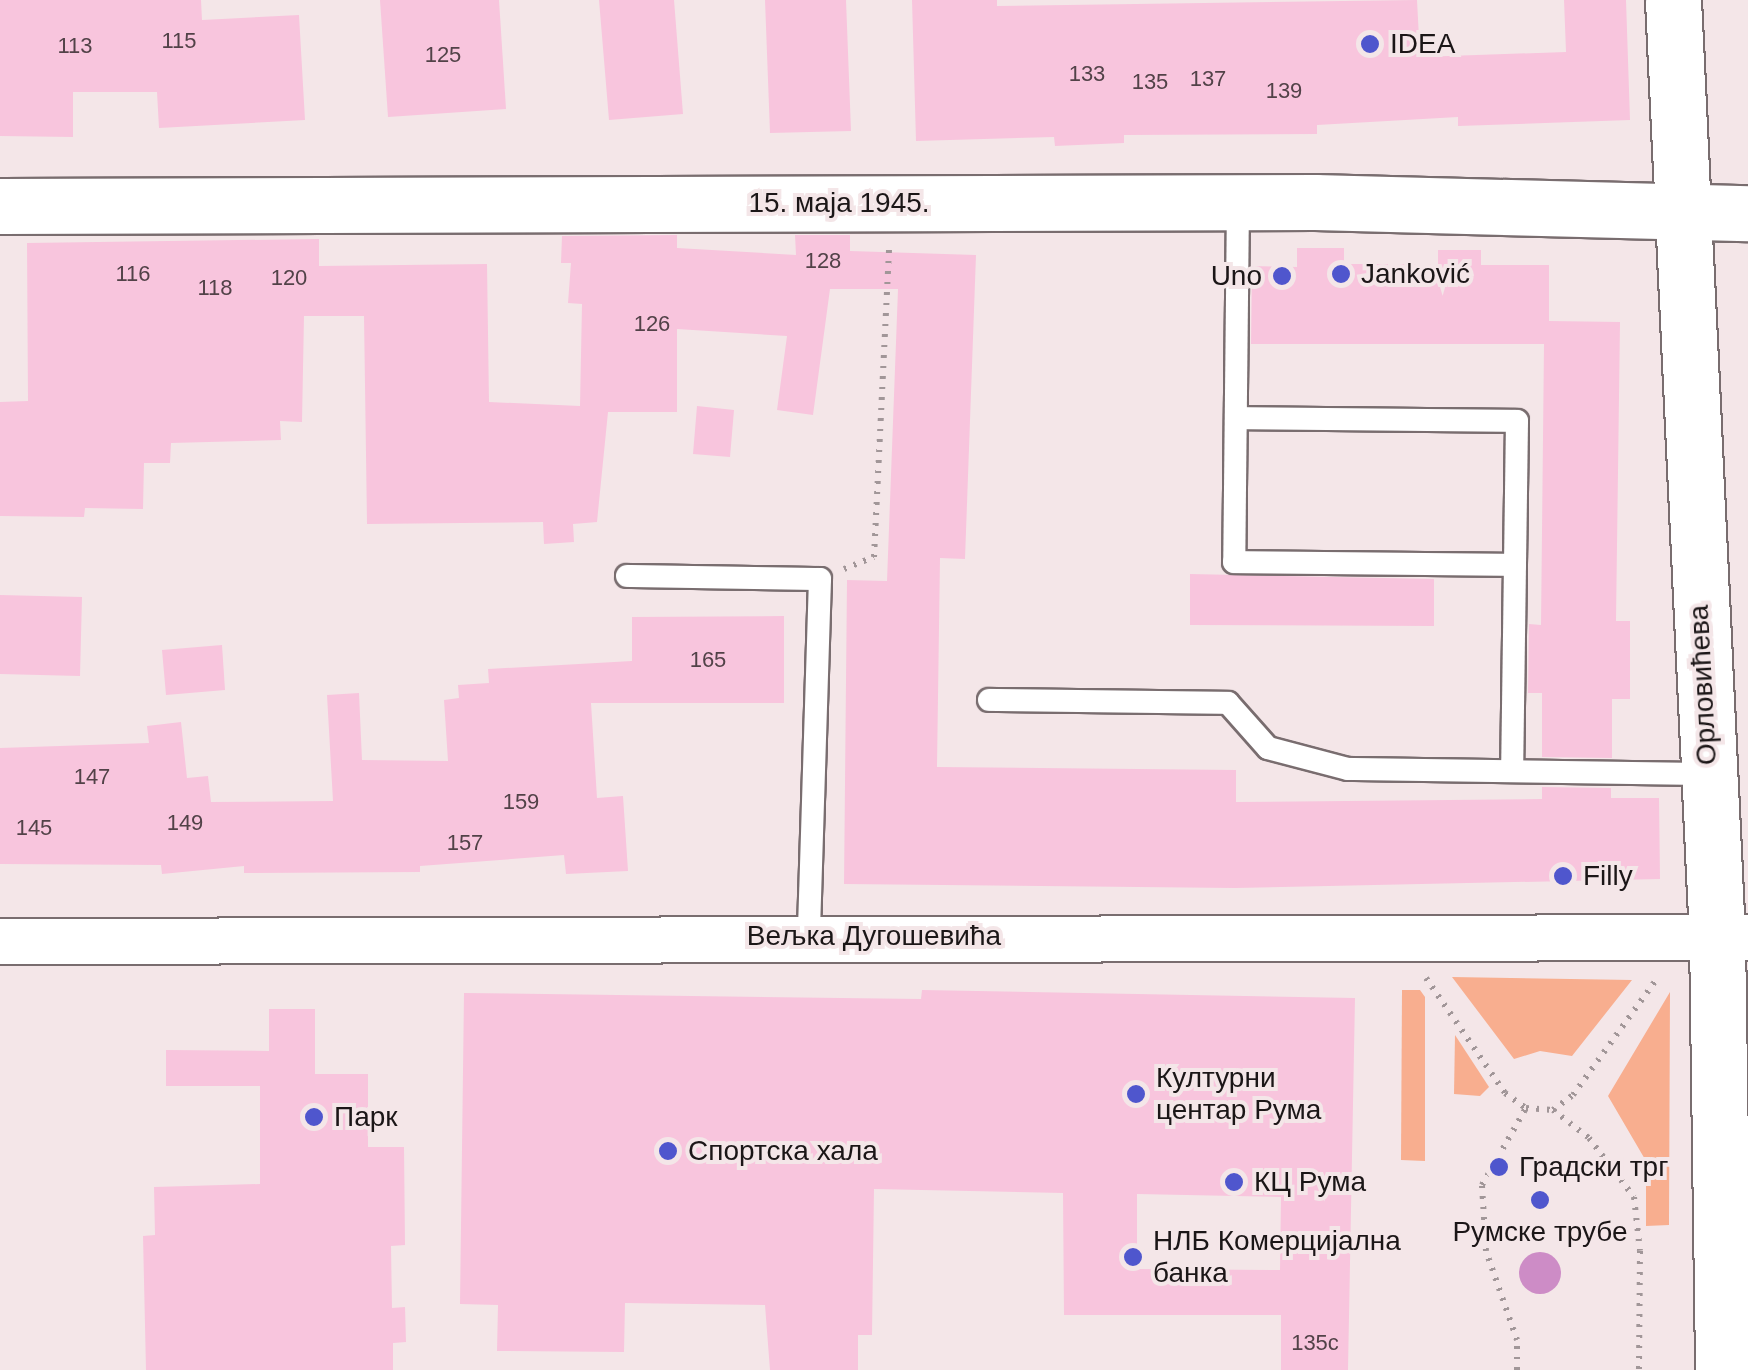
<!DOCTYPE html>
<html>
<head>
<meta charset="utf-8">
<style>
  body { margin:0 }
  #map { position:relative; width:1748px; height:1370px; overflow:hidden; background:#f4e6e8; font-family:Arial,sans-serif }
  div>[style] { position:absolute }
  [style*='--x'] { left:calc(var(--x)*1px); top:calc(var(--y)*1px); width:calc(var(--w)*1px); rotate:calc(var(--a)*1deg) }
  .green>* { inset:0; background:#f8ae8f }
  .water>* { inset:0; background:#cd8cc6 }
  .round { border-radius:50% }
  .building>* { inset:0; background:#f8c5dd }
  .path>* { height:6px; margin-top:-3px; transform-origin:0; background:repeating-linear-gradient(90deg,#a19698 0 2.5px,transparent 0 10.5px) }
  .roads { filter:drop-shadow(2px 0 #796d6f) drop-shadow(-2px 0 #796d6f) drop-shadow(0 2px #796d6f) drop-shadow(0 -2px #796d6f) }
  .service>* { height:22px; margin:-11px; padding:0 11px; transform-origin:11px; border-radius:11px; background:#fff }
  .minor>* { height:45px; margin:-22.5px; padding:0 22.5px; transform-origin:22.5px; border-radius:22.5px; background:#fff }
  .tertiary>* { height:55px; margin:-27.5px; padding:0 27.5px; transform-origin:27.5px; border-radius:27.5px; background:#fff }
  .dots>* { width:28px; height:28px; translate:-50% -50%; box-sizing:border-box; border:5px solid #f4e6e8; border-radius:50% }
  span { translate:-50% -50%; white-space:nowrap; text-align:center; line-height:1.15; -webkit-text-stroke:8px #f4e6e8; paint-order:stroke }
  .number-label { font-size:22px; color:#524248 }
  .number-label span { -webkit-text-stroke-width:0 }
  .poi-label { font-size:28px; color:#1b1617 }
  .left { translate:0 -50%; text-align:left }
  .right { translate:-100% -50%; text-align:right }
  .street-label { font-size:28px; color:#1b1617 }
</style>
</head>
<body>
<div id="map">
  <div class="green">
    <div style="clip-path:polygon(1452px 977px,1632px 980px,1572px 1056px,1540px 1051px,1514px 1059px)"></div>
    <div style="clip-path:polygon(1402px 990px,1420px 990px,1425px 997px,1425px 1161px,1401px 1160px)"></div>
    <div style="clip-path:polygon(1670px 992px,1669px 1225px,1646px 1226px,1646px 1161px,1608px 1096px)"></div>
    <div style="clip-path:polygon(1455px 1035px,1489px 1087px,1480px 1096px,1454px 1094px)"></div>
  </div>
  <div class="water">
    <div class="round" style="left:1519px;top:1252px;width:42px;height:42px"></div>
  </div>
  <div class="building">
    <div style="clip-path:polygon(0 0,201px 0,202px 20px,299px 15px,305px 120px,159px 128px,157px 92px,73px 92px,73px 137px,0 136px)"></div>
    <div style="clip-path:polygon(380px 0,499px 0,506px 109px,388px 117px)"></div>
    <div style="clip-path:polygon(599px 0,674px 0,683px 114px,609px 120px)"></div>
    <div style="clip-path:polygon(765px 0,846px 0,851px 131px,770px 133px)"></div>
    <div style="clip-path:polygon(912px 0,997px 0,997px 6px,1417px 0,1420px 57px,1566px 52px,1564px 0,1626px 0,1630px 120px,1458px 126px,1458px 117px,1317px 125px,1317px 134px,1124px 135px,1124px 143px,1055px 146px,1054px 137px,916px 141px)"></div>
    <div style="clip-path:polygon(677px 235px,677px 248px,796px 255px,795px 235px,850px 235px,850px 251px,976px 255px,965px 559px,940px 558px,937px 767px,1236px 770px,1236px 802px,1542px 799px,1542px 787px,1611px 788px,1611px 798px,1659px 798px,1660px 879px,1235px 888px,844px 884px,847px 580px,887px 581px,898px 289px,830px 289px,813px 415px,777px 410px,787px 336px,677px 329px,677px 412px,608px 412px,597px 522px,573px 524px,574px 542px,544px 544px,543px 522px,367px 524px,364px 316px,304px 316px,302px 422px,280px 421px,281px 440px,171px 443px,170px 463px,144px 463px,143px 509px,85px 508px,84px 517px,0 516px,0 402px,28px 401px,27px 243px,319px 239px,319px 266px,487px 264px,489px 402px,580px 406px,582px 304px,568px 303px,571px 263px,561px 263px,562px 236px)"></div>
    <div style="clip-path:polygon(1297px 248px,1344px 248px,1344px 264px,1438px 264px,1438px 250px,1481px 250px,1481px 265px,1549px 265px,1549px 321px,1620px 322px,1616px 621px,1630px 621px,1630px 699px,1612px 699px,1612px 758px,1542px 757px,1542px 693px,1528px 693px,1529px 624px,1541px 625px,1544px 344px,1251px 344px,1252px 266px,1297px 267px)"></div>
    <div style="clip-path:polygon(697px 406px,734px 410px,730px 457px,693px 454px)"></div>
    <div style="clip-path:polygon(1190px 574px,1434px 579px,1434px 626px,1190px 625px)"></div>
    <div style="clip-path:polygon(0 595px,82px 597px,80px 676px,0 674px)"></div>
    <div style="clip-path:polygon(784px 616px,784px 703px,591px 703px,597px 798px,623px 796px,628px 871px,566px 874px,564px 855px,420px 866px,420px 872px,244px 873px,244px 866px,162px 874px,161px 865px,0 864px,0 748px,149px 743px,147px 726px,181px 722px,187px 778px,208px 776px,211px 802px,333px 801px,327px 695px,359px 693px,362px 760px,448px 761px,444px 700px,459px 698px,458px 685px,489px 683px,488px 669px,632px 661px,632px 617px)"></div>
    <div style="clip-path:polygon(222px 645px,225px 690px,166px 695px,162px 650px)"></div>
    <div style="clip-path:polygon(evenodd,922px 990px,1355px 998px,1348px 1370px,1281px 1370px,1281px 1315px,1064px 1315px,1063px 1193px,874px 1189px,872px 1335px,858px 1335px,858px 1370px,770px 1370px,765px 1305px,625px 1303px,624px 1352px,497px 1351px,498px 1305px,460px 1304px,464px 993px,921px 999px,922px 990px,1137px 1194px,1281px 1197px,1280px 1270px,1137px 1269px,1137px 1194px)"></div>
    <div style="clip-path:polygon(269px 1009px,315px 1009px,315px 1074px,368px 1074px,368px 1147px,404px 1147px,405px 1245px,391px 1246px,392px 1308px,405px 1307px,406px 1342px,393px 1343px,393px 1370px,146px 1370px,143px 1236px,155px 1235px,154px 1187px,260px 1184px,260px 1086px,166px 1086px,166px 1050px,269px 1051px)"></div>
  </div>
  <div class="path">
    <div style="--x:844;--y:569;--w:32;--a:-22"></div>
    <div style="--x:874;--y:557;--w:309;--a:-87.2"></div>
    <div style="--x:1426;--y:978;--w:140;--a:55.5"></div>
    <div style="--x:1505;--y:1093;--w:26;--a:36"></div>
    <div style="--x:1526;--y:1108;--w:27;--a:4"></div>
    <div style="--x:1553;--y:1110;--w:25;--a:-37"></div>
    <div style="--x:1573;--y:1095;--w:145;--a:-54.2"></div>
    <div style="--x:1553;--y:1110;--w:46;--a:37.9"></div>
    <div style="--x:1589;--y:1138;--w:74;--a:52.7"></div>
    <div style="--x:1634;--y:1197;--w:54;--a:83.7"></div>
    <div style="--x:1640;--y:1251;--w:119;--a:90.5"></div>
    <div style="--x:1517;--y:1370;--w:30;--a:-90"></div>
    <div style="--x:1517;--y:1340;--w:94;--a:-109.2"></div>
    <div style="--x:1486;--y:1251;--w:66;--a:-93.5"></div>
    <div style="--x:1482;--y:1185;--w:89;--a:-60.3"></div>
  </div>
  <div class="roads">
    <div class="service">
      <div style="--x:1238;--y:202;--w:360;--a:90.6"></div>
      <div style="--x:1234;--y:562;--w:281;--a:0.6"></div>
      <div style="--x:1236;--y:418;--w:281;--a:0.6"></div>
      <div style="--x:1517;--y:421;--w:350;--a:90.8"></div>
      <div style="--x:627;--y:576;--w:193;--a:0.9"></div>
      <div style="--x:820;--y:579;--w:357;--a:91.8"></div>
      <div style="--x:989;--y:700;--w:239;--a:0.7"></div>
      <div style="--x:1228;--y:703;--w:60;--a:48.4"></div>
      <div style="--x:1268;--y:748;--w:83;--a:14.7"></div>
      <div style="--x:1348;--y:769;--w:360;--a:0.8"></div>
    </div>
    <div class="minor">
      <div style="--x:0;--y:941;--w:1748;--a:-0.13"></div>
    </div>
    <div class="tertiary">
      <div style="--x:1673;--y:0;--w:936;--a:87.31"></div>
      <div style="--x:1717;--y:935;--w:435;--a:89.2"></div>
      <div style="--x:0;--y:206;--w:1315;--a:-0.17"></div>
      <div style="--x:1315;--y:202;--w:433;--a:1.5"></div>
    </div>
  </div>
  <div class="dots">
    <div style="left:1370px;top:44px;background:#4f56cd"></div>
    <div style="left:1341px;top:274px;background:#4f56cd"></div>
    <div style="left:1282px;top:276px;background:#4f56cd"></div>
    <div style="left:1563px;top:876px;background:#4f56cd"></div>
    <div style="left:1136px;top:1094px;background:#4f56cd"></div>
    <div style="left:314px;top:1117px;background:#4f56cd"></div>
    <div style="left:668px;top:1151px;background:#4f56cd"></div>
    <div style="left:1499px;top:1167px;background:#4f56cd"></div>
    <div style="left:1234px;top:1182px;background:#4f56cd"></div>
    <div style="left:1540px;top:1200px;background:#4f56cd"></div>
    <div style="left:1133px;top:1257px;background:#4f56cd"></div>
  </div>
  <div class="number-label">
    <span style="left:179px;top:41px">115</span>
    <span style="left:75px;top:46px">113</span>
    <span style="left:443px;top:55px">125</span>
    <span style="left:1087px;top:74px">133</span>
    <span style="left:1208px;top:79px">137</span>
    <span style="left:1150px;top:82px">135</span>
    <span style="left:1284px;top:91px">139</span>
    <span style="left:823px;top:261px">128</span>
    <span style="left:133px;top:274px">116</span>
    <span style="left:289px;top:278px">120</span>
    <span style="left:215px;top:288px">118</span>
    <span style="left:652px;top:324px">126</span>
    <span style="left:708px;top:660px">165</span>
    <span style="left:92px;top:777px">147</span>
    <span style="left:521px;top:802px">159</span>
    <span style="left:185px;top:823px">149</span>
    <span style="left:34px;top:828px">145</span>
    <span style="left:465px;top:843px">157</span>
    <span style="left:1315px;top:1343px">135c</span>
  </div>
  <div class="poi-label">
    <span class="left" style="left:1390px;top:44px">IDEA</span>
    <span class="left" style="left:1361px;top:274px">Janković</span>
    <span class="right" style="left:1262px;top:276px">Uno</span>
    <span class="left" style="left:1583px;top:876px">Filly</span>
    <span class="left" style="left:1156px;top:1094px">Културни<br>центар Рума</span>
    <span class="left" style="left:334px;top:1117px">Парк</span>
    <span class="left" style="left:688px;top:1151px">Спортска хала</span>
    <span class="left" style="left:1519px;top:1167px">Градски трг</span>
    <span class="left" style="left:1254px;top:1182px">КЦ Рума</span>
    <span style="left:1540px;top:1232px">Румске трубе</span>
    <span class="left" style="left:1153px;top:1257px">НЛБ Комерцијална<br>банка</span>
  </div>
  <div class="street-label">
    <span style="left:839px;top:203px">15. маја 1945.</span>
    <span style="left:1703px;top:685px;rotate:-93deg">Орловићева</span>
    <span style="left:874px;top:936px">Вељка Дугошевића</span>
  </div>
</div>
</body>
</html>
